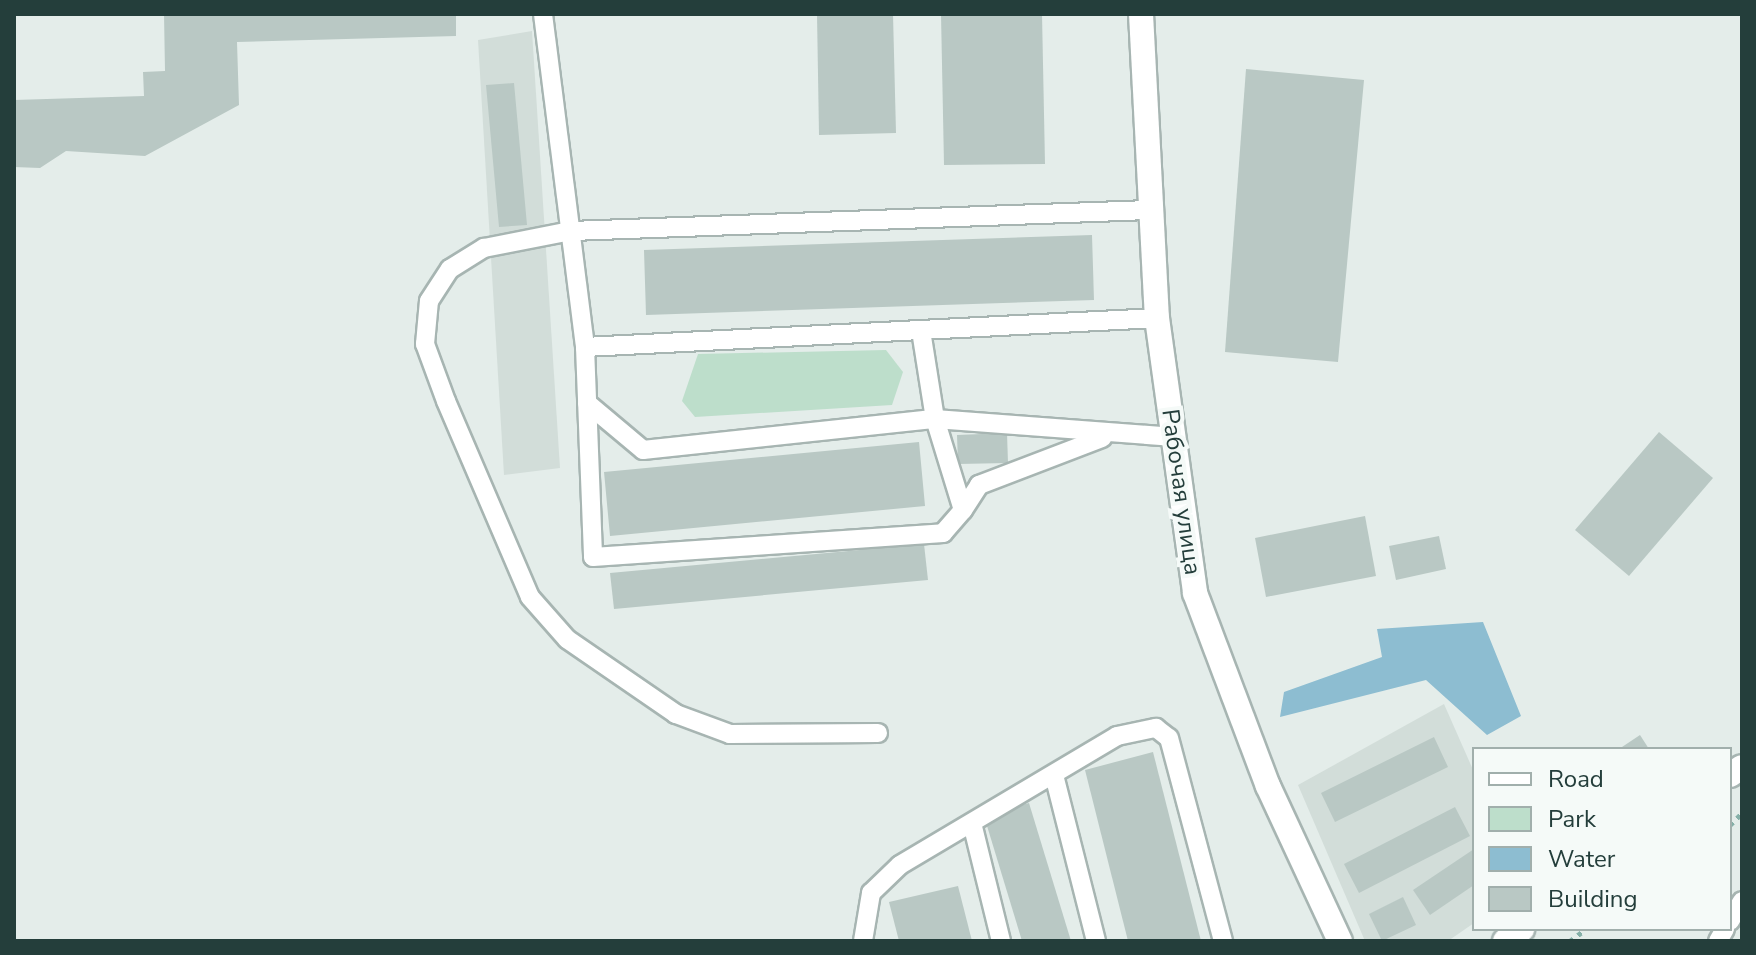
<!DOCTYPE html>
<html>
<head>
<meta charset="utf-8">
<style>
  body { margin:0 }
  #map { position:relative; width:1756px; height:955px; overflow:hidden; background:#e4edea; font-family:"Nunito Sans",sans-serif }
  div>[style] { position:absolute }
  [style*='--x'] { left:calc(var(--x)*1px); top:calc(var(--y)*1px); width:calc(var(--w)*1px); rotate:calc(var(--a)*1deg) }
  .built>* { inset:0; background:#d2ddd9 }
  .green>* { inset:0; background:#bddecb }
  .water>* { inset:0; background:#8dbdd1 }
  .building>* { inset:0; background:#b9c8c4 }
  .path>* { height:5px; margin-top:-2.5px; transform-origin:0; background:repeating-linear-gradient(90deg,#85b0a8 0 4px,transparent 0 10px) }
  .roads { filter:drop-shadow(2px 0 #a7b5b2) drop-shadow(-2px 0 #a7b5b2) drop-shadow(0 2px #a7b5b2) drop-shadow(0 -2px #a7b5b2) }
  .service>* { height:18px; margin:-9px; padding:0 9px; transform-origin:9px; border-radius:9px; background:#fff }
  .minor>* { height:24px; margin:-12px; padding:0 12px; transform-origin:12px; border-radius:12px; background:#fff }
  .tertiary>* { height:24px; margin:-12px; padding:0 12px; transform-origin:12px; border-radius:12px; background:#fff }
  span { translate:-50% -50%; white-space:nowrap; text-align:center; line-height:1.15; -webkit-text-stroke:8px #f5faf8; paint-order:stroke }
  .street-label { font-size:24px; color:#243e3b }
  .frame { position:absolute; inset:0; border:16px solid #243e3b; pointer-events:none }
  .legend { position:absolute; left:1472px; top:747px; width:260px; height:184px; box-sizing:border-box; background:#f5faf8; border:2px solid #a1afac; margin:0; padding:10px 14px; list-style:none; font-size:24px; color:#243e3b }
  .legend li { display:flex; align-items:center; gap:16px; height:40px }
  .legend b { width:40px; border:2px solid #a1afac }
</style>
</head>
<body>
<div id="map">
  <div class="built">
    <div style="clip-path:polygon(532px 31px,560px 468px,504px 475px,478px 40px)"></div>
    <div style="clip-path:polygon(1444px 704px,1474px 772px,1474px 923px,1448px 941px,1365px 941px,1298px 785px)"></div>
  </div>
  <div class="green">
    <div style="clip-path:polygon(886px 350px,903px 372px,892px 405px,695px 417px,682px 401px,698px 354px)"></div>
  </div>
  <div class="water">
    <div style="clip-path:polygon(1483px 622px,1521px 716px,1487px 735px,1426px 680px,1280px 717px,1284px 692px,1382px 657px,1377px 629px)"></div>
  </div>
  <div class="building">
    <div style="clip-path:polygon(164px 14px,456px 14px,456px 36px,237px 42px,239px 105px,145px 156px,66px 151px,40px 168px,14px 167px,14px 100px,144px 96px,143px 72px,165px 71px)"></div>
    <div style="clip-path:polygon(817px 14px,893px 14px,896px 133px,819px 135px)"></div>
    <div style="clip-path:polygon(941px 14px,1042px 14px,1045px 164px,944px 165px)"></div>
    <div style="clip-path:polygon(1246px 69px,1364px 80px,1338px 362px,1225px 352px)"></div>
    <div style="clip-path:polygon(514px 83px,527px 225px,499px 227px,486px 85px)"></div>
    <div style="clip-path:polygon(1092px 235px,1094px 300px,646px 315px,644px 250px)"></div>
    <div style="clip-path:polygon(1659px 432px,1713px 478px,1629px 576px,1575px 530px)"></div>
    <div style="clip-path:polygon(1007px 433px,1008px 463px,958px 464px,957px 435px)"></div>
    <div style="clip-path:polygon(919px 442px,925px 506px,610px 536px,604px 472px)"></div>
    <div style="clip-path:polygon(1365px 516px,1376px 576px,1266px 597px,1255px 538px)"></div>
    <div style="clip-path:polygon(1439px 536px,1446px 569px,1396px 580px,1389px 546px)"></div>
    <div style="clip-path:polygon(924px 544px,928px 580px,614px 609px,610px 573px)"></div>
    <div style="clip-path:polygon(1640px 735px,1649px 749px,1619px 749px)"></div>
    <div style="clip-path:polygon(1434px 737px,1448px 767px,1335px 822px,1321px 793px)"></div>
    <div style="clip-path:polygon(1153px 752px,1201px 941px,1128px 941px,1085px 770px)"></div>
    <div style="clip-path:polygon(1029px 803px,1071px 941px,1022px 941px,984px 816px)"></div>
    <div style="clip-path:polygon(1455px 807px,1470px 836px,1359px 893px,1344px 864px)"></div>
    <div style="clip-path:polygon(1474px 849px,1474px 885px,1430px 915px,1413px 890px)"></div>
    <div style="clip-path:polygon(958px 886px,972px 941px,899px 941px,889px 902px)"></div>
    <div style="clip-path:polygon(1403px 897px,1416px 925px,1382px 941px,1369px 914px)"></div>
  </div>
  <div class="path">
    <div style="--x:1730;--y:825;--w:17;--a:-45"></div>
    <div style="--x:1570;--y:941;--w:20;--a:-37"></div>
  </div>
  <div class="roads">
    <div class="service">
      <div style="--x:543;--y:14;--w:336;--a:82.8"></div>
      <div style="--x:585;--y:347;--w:573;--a:-2.9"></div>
      <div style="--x:585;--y:347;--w:210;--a:87.8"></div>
      <div style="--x:593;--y:557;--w:351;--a:-3.9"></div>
      <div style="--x:943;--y:533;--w:30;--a:-49"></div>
      <div style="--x:963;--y:510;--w:95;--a:-107.1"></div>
      <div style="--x:935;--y:419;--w:240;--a:4.3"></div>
      <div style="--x:587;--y:403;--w:73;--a:40"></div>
      <div style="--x:643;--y:450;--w:294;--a:-6.1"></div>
      <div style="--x:935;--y:419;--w:89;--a:-99"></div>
      <div style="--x:963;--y:510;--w:30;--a:-57"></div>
      <div style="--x:979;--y:485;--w:132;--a:-20.9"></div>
      <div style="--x:878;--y:733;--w:148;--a:179.6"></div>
      <div style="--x:730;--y:734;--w:58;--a:-159.7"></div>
      <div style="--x:676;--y:714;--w:132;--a:-145.5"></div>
      <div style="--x:567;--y:639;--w:56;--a:-131.4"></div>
      <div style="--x:530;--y:597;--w:213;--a:-113.2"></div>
      <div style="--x:446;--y:401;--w:61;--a:-110.2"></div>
      <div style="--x:425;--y:344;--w:43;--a:-84.7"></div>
      <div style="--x:429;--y:301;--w:38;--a:-57"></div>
      <div style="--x:450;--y:269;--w:40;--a:-32"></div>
      <div style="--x:484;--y:248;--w:89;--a:-11.1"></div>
      <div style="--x:571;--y:231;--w:579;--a:-2.08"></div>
      <div style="--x:1054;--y:775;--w:171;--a:75.8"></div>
      <div style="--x:972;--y:823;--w:122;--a:76.2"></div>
      <div style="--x:1730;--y:921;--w:23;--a:-59"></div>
      <div style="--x:863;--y:941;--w:49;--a:-80.5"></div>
      <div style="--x:871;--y:893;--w:40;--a:-44"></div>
      <div style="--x:900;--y:865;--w:252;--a:-30.7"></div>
      <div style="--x:1117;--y:736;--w:40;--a:-12"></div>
      <div style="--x:1156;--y:728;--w:16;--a:38"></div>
      <div style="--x:1169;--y:738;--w:210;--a:75.1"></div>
      <div style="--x:1718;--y:941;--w:14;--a:-60"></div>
    </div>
    <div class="minor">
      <div style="--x:1141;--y:14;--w:304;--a:87"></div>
      <div style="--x:1157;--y:318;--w:278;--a:82.1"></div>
      <div style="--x:1195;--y:593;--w:206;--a:69.3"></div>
      <div style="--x:1268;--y:786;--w:171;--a:65.1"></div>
    </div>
    <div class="tertiary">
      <div style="--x:1730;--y:775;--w:14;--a:-34"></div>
      <div style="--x:1505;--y:941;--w:21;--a:-35"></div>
    </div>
  </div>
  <div class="street-label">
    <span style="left:1181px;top:492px;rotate:82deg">Рабочая улица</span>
  </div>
  <div class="frame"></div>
  <ul class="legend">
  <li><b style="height:10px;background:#fff"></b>Road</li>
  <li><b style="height:22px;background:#bddecb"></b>Park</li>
  <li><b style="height:22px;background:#8dbdd1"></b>Water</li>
  <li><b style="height:22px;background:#b9c8c4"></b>Building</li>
  </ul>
</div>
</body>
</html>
